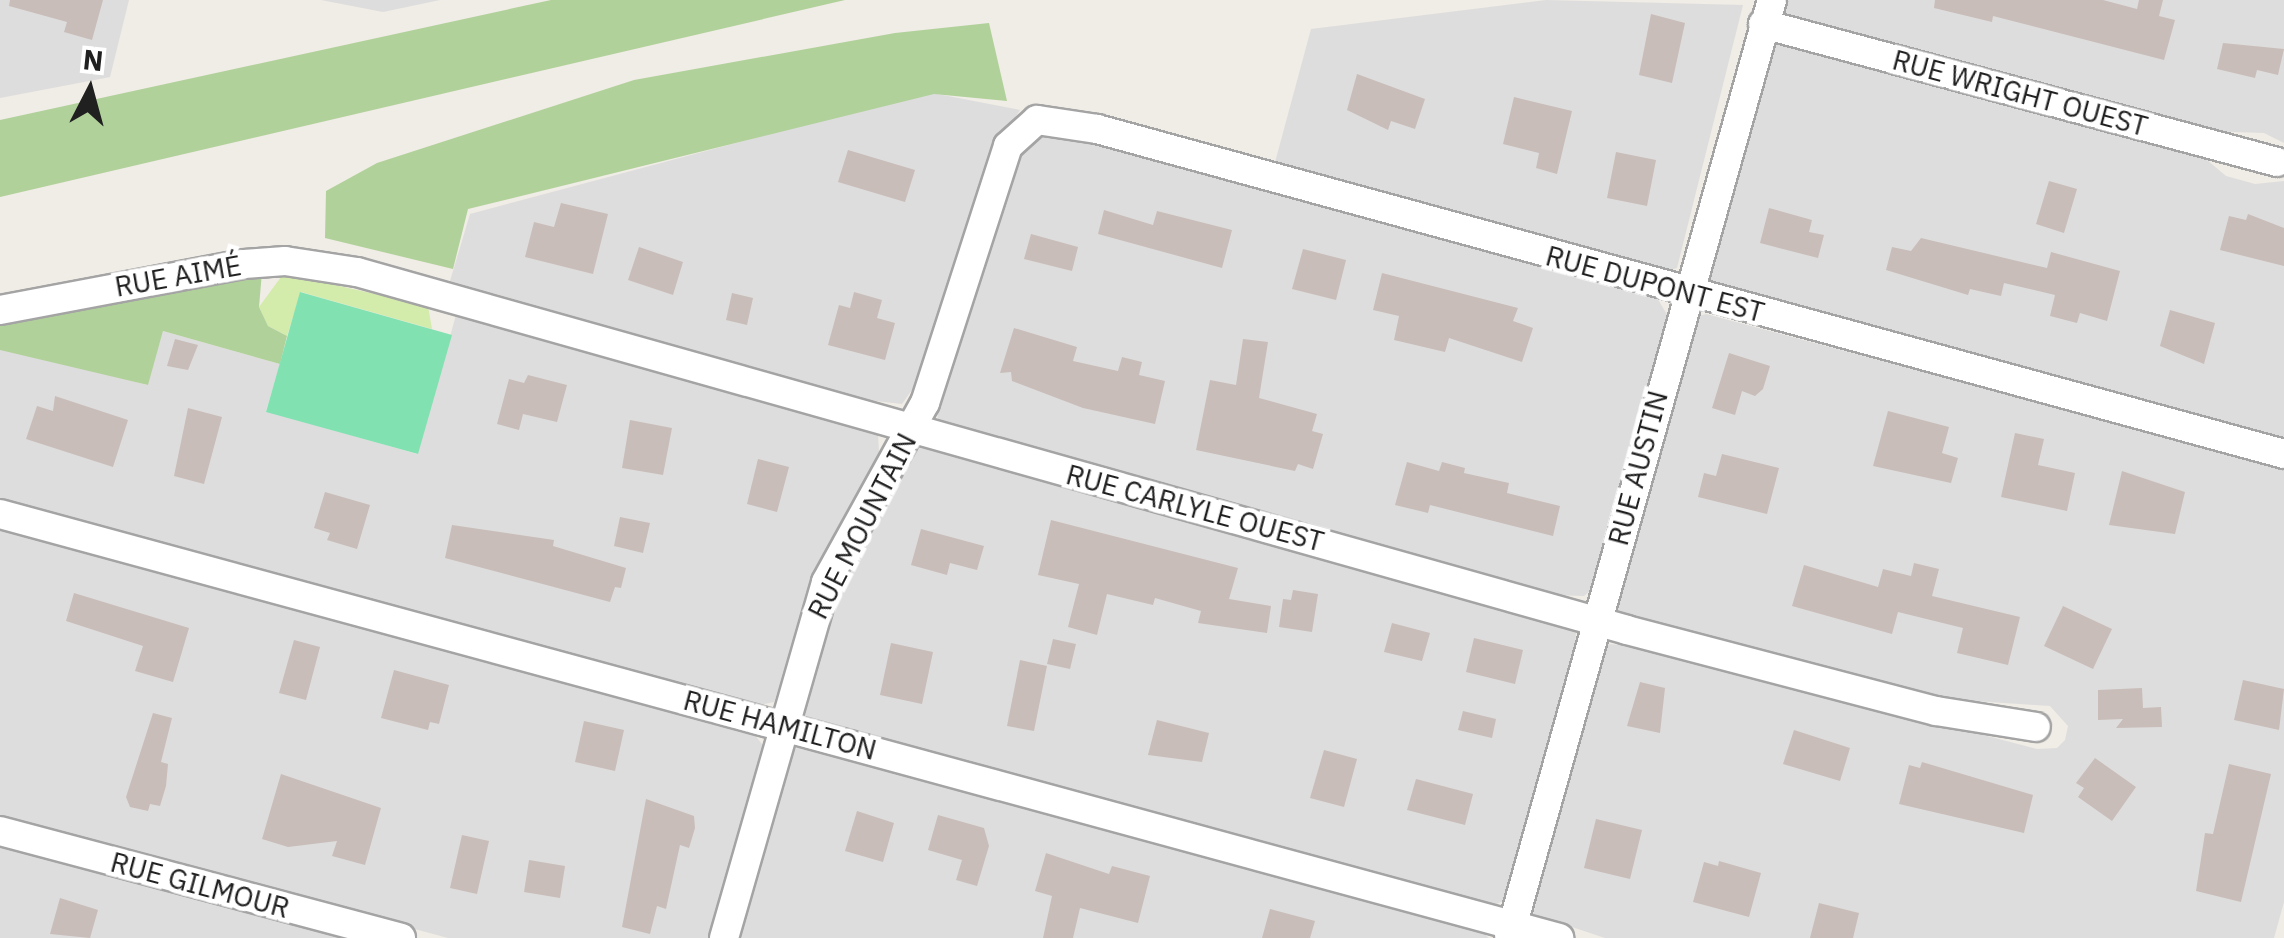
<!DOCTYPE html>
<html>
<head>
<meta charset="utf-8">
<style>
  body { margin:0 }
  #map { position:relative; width:2284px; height:938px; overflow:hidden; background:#f0ece6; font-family:"IBM Plex Sans",sans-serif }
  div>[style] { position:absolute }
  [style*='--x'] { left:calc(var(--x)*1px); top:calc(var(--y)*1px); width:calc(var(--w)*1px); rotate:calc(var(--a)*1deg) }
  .residential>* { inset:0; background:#dedddd }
  .grass>* { inset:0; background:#d3ebab }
  .forest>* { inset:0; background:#b1d19a }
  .pitch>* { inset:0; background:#82e1b1 }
  .building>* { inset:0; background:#c8bdb9 }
  .roads { filter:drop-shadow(2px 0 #a4a4a4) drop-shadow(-2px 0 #a4a4a4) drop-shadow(0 2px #a4a4a4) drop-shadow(0 -2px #a4a4a4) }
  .minor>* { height:28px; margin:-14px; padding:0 14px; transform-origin:14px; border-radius:14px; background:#fff }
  span { translate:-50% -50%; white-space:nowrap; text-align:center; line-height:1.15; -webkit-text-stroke:9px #fff; paint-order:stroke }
  .street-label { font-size:28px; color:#202020 }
  .north { position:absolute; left:40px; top:40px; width:100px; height:100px; -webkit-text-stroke:8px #fff; paint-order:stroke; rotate:6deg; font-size:28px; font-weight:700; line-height:40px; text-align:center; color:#202020 }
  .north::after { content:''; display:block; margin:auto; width:35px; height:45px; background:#202020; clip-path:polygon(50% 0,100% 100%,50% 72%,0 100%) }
</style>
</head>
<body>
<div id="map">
  <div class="residential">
    <div style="clip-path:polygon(0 0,129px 0,110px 77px,0 98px)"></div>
    <div style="clip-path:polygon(321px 0,440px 0,383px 12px)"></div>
    <div style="clip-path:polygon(1546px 0,1743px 5px,1677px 268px,1664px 272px,1274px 166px,1311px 29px)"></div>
    <div style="clip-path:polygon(1784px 0,2284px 0,2284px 143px,2264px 133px,2206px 131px,1787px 18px)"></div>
    <div style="clip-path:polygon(1775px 38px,2195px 150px,2226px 176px,2255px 184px,2284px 181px,2284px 443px,1707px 284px,1712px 238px)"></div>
    <div style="clip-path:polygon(927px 92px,1020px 110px,987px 160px,921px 377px,902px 404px,867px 400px,450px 281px,470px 214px)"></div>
    <div style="clip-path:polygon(1043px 133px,1123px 148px,1657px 298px,1668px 316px,1591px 590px,1584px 596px,1554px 595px,938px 420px,936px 406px,1014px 154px)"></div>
    <div style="clip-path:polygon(458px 308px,878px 433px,879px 453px,825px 554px,774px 702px,759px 705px,0 501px,0 343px,147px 385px,163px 331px,280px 364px,266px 411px,417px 454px)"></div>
    <div style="clip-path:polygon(1706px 314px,2284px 468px,2284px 902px,2274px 938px,1605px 938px,1533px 914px,1599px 655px,1608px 644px,1648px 647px,2037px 749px,2057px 748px,2065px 740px,2068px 726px,2050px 706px,1930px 698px,1619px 614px,1615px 604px,1696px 317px)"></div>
    <div style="clip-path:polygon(919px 445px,1567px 622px,1576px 630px,1575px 658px,1505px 900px,1488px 908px,807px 722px,799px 714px,836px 585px)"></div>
    <div style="clip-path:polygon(0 526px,747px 725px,765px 748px,712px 938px,448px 938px,0 817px)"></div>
    <div style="clip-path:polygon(800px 747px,1476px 926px,1489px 938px,735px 938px,789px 751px)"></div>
    <div style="clip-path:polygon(0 845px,349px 938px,0 938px)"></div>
  </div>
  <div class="grass">
    <div style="clip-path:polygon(295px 276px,428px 306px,432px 329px,301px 292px,287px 336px,268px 326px,259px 307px,281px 277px)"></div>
  </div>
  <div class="forest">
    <div style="clip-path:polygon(551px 0,845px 0,0 197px,0 120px)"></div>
    <div style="clip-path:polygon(989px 23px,1007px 101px,934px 94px,468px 209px,453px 269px,325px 238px,326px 191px,377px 163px,634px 80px,895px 33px)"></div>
    <div style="clip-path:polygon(262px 272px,259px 307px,268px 326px,287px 336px,280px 364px,163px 331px,148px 385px,0 350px,0 321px)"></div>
  </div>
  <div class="pitch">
    <div style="clip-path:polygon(300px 292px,452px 335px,418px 454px,266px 412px)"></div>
  </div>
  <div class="building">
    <div style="clip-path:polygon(10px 0,103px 0,92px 40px,64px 32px,67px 22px,9px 6px)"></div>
    <div style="clip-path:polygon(1935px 0,2103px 0,2137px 9px,2139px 0,2163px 0,2159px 16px,2175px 20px,2164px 60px,1993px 16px,1992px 22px,1934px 8px)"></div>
    <div style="clip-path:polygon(1651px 14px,1685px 23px,1672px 83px,1639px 75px)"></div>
    <div style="clip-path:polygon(2223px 43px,2284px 49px,2278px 75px,2257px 70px,2255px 78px,2217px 69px)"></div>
    <div style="clip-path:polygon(1357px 74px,1425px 99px,1415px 129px,1391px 121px,1388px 130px,1347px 110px)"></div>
    <div style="clip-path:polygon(1514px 97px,1572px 111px,1557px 174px,1536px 168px,1539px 153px,1503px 144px)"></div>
    <div style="clip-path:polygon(848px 150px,915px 170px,905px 202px,838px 182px)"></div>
    <div style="clip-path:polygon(1616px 152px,1656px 160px,1647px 206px,1607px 198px)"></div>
    <div style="clip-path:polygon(2049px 181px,2077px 189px,2064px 233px,2036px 224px)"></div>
    <div style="clip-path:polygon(561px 203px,608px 214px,593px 274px,525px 257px,534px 222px,554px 227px)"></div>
    <div style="clip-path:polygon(1769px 208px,1812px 220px,1809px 232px,1824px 235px,1818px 258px,1760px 243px)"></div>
    <div style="clip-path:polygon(1104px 210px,1153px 225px,1157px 211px,1232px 230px,1222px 268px,1098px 234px)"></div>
    <div style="clip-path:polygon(2248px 214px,2284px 228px,2284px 266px,2220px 250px,2229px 216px,2246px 220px)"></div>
    <div style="clip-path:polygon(1031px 234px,1078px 247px,1072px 271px,1024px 259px)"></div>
    <div style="clip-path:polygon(1921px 238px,2047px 268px,2051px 252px,2120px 271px,2107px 321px,2080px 313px,2077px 323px,2050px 316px,2055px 295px,2004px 283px,2001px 296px,1970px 289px,1968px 295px,1886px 270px,1892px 247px,1911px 251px)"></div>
    <div style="clip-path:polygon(639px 247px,683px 262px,673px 295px,628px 280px)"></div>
    <div style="clip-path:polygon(1303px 249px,1346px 260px,1336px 300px,1292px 289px)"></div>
    <div style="clip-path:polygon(1382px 273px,1518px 308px,1513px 321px,1533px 328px,1522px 362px,1449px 338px,1445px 352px,1394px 340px,1399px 316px,1373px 310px)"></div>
    <div style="clip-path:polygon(854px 292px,882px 300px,877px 318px,895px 323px,885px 360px,828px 345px,839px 305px,850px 308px)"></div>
    <div style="clip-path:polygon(732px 293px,753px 298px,747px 325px,726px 320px)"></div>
    <div style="clip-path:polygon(2170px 310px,2215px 323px,2204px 364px,2160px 346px)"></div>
    <div style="clip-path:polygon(1014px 328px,1077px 347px,1073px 361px,1118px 371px,1122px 357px,1142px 362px,1139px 375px,1165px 381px,1155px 424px,1083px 408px,1012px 381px,1011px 372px,1000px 373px)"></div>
    <div style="clip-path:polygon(175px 339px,198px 345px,188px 370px,167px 366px)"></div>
    <div style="clip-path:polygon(1243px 339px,1268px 342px,1259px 398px,1317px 414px,1312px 431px,1323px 434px,1313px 469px,1298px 464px,1295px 471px,1196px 450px,1210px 380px,1236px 385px)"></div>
    <div style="clip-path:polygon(1729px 353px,1770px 366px,1763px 389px,1755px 396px,1742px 391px,1735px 415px,1712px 408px)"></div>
    <div style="clip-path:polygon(528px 375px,567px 385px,557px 422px,523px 414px,519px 430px,497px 424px,509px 379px,524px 383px)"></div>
    <div style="clip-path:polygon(55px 396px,128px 420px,113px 467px,26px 439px,37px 406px,53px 411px)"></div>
    <div style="clip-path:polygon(188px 408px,222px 417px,204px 484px,174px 476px)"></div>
    <div style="clip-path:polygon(1888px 411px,1949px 427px,1942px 453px,1958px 458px,1951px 483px,1873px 466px)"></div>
    <div style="clip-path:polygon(630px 420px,672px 428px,663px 475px,622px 468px)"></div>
    <div style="clip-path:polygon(2015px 433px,2044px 439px,2038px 465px,2075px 473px,2067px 511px,2001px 497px)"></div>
    <div style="clip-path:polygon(1722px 454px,1779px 468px,1767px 514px,1698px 497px,1704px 473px,1716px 476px)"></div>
    <div style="clip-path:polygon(758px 459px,789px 467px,777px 512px,747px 504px)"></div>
    <div style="clip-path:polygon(1407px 462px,1439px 471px,1442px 462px,1465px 468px,1464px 473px,1509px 483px,1507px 493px,1560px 506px,1553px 536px,1430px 505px,1428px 513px,1395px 505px)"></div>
    <div style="clip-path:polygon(2122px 471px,2185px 492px,2175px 534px,2109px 525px)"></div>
    <div style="clip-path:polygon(325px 492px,370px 505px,357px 549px,327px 540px,330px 533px,314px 528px)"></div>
    <div style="clip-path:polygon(620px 517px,650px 523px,643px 553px,614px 546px)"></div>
    <div style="clip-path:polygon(1051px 520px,1238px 568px,1229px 599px,1271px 606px,1267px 633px,1198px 623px,1201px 611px,1155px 598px,1153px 605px,1107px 594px,1097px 635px,1068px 627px,1079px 584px,1038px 575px)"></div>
    <div style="clip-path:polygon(452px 525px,554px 540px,553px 546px,626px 568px,621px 588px,615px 587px,610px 602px,445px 558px)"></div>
    <div style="clip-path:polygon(921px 529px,984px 546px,977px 570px,950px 563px,947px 575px,911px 565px)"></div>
    <div style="clip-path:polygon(1914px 563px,1939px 569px,1932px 596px,2020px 617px,2008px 665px,1957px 653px,1963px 628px,1898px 612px,1892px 634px,1792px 606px,1804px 565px,1878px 587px,1883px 569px,1911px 576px)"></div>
    <div style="clip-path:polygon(1293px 590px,1318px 594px,1312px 632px,1279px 627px,1283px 599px,1291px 600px)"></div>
    <div style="clip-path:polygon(74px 593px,189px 628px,173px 682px,135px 671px,143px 646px,66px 621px)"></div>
    <div style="clip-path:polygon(2063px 606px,2112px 629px,2093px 669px,2044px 646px)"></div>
    <div style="clip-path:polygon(1392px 623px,1430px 633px,1422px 661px,1384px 652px)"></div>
    <div style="clip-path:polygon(1474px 638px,1523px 650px,1515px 684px,1466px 672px)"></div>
    <div style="clip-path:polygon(1053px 639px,1076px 644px,1070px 669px,1047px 664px)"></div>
    <div style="clip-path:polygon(294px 640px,320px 647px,306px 700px,279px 693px)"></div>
    <div style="clip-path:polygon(891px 643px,933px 652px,922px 704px,880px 695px)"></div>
    <div style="clip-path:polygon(1020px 660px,1047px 666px,1034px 731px,1007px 726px)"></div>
    <div style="clip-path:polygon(394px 670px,449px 685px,439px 724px,430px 722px,428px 730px,381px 718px)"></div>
    <div style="clip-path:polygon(2243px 680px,2284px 689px,2279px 730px,2234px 720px)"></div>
    <div style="clip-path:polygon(1640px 682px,1665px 688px,1660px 733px,1627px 726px)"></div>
    <div style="clip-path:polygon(2142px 688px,2143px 708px,2161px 707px,2162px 727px,2116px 728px,2123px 719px,2098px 720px,2098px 690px)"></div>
    <div style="clip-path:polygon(1463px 711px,1496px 719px,1492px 738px,1458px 730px)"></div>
    <div style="clip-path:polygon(153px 713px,172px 718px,161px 762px,168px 764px,166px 786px,160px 806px,150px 804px,148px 811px,130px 807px,126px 797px)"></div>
    <div style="clip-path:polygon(1157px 720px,1209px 733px,1202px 762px,1148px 755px)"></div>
    <div style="clip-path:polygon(584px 721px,624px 730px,615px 771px,575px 762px)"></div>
    <div style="clip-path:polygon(1794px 730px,1850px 748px,1840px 781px,1783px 764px)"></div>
    <div style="clip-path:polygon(1324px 750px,1357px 759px,1344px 807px,1310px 798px)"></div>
    <div style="clip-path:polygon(2095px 758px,2136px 787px,2112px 821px,2078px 797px,2084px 788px,2076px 783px)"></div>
    <div style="clip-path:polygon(1922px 762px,2033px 795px,2024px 833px,1899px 804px,1909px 765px,1920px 768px)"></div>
    <div style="clip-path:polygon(2229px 764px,2271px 774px,2241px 902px,2196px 891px,2205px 833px,2213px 834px)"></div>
    <div style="clip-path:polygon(281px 774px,381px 808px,365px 865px,332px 856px,337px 841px,288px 847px,262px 839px)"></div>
    <div style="clip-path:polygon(1416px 779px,1473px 794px,1465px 825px,1407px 810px)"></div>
    <div style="clip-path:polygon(646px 799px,694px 816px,695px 828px,689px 848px,680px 845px,666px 909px,657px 906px,650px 934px,622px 927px)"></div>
    <div style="clip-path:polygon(857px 811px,894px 823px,883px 862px,845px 851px)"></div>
    <div style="clip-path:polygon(938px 815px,984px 828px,989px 846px,977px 886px,956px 880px,962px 860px,928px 850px)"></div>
    <div style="clip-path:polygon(1596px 819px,1642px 830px,1630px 879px,1584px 868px)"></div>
    <div style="clip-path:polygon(462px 835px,489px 841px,477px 894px,450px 888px)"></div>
    <div style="clip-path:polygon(1046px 853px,1109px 874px,1112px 866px,1150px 876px,1138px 923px,1080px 908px,1073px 938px,1043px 938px,1052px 896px,1035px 891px)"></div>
    <div style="clip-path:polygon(529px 860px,565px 866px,560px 898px,524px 892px)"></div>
    <div style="clip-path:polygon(1719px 861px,1761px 873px,1749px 917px,1693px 902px,1704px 862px,1718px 866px)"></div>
    <div style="clip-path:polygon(60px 898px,98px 910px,90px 938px,50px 934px)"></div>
    <div style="clip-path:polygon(1819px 903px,1859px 913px,1853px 938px,1810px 938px)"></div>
    <div style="clip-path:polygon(1270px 909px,1315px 921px,1310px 938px,1262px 938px)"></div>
  </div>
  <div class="roads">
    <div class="minor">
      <div style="--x:1763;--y:24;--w:532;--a:15.03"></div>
      <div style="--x:0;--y:310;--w:248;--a:-10.7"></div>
      <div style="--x:244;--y:264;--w:41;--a:-4.2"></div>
      <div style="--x:285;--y:261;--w:73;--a:8.7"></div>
      <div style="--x:357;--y:272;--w:1319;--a:15.74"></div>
      <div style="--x:1627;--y:630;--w:319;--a:14.7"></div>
      <div style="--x:1936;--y:711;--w:101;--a:9.1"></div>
      <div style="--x:0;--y:514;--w:1616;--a:15.21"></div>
      <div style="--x:0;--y:831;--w:415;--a:14.9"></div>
      <div style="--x:724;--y:938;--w:370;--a:-74"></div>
      <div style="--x:826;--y:582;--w:205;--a:-61.1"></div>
      <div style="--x:925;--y:403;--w:270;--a:-72.1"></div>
      <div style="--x:1008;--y:146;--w:39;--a:-42"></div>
      <div style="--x:1037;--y:120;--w:61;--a:8.5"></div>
      <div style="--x:1097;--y:129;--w:1231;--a:15.31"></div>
      <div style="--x:1509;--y:938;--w:974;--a:-74.34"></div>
    </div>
  </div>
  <div class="street-label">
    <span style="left:2020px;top:93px;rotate:15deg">RUE WRIGHT OUEST</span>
    <span style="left:178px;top:276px;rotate:-10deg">RUE AIMÉ</span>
    <span style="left:1655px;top:284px;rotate:15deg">RUE DUPONT EST</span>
    <span style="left:1638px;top:468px;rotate:-75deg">RUE AUSTIN</span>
    <span style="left:1195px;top:508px;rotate:15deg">RUE CARLYLE OUEST</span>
    <span style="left:862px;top:526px;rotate:-63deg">RUE MOUNTAIN</span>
    <span style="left:780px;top:725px;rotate:15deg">RUE HAMILTON</span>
    <span style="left:200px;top:885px;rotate:15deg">RUE GILMOUR</span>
  </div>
  <div class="north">N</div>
</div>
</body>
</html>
